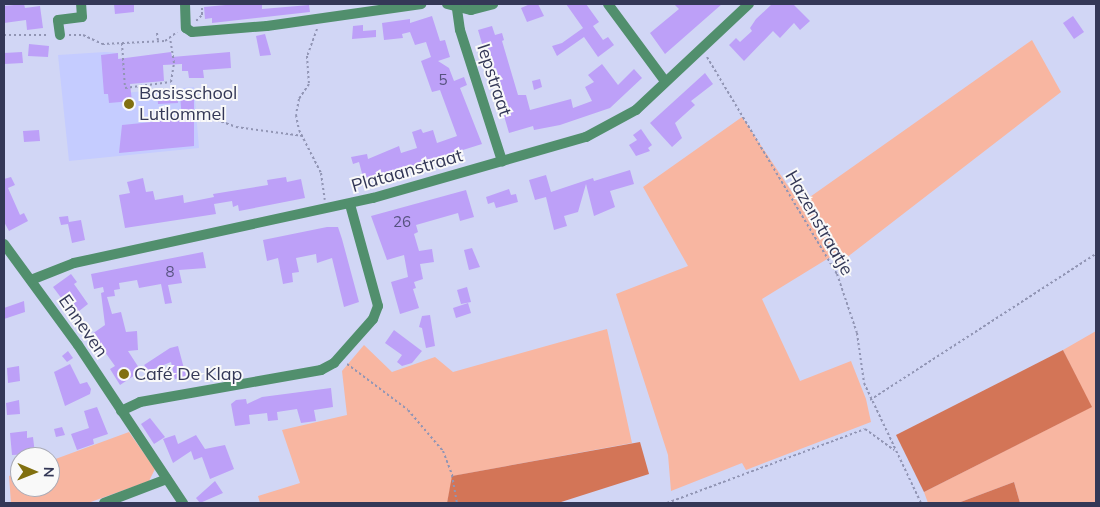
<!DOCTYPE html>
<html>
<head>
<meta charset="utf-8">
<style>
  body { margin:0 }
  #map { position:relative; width:1100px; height:507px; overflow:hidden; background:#d1d6f5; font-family:Mulish,sans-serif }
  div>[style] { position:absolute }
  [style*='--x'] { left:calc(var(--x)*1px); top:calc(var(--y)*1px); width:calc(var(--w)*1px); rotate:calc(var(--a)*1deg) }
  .built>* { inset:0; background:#c5ccff }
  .green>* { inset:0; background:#f8b6a1 }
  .forest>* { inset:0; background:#d37557 }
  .building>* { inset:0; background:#bda0f8 }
  .path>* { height:2px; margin-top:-1px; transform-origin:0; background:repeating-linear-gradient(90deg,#9195b4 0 2.5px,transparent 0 5px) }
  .street>* { height:10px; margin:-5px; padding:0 5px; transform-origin:5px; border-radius:5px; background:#518f6d }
  .dots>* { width:14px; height:14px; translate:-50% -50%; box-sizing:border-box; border:2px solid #f9f9f9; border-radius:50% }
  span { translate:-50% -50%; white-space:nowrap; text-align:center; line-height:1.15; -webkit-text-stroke:4px #f9f9f9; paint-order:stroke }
  .number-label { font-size:15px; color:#56527f }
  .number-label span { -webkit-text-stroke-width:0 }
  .street-label { font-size:18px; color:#343857 }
  .poi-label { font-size:18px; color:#343857 }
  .left { translate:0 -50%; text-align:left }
  .frame { position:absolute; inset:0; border:5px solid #343857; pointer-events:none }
  .north { position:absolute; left:10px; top:447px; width:50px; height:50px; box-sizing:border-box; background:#f9f9f9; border:1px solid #aaacb8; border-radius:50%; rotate:91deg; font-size:14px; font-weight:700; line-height:20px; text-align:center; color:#343857 }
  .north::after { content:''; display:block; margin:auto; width:18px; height:22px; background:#817010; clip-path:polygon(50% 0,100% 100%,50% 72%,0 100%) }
</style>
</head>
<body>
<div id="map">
  <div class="built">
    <div style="clip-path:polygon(105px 52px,118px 53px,122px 93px,194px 87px,199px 148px,69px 161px,58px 55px)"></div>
  </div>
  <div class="green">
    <div style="clip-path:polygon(1032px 40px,1061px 92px,837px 265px,832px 256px,762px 299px,800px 381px,851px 361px,866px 399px,871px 422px,746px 470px,742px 463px,671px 491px,668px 455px,616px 294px,688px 266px,643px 187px,742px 117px,800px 204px)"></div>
    <div style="clip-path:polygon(607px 329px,632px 443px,453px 476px,447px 503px,260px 503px,258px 496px,300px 483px,282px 430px,347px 415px,342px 371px,364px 345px,392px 372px,435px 357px,453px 372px)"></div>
    <div style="clip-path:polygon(1096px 331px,1096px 503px,1020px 503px,1014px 482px,958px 503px,928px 503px,924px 492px,1091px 407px,1063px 350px)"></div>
    <div style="clip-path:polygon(129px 432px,155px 469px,149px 481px,88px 503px,11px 503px,9px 476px,20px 472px,20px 487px,50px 487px,50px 461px)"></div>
  </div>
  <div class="forest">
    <div style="clip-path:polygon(1063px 350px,1092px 407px,924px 492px,896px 435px)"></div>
    <div style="clip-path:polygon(640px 442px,649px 474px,558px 503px,447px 503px,452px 476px)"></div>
    <div style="clip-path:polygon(1014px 482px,1020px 503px,958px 503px)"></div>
  </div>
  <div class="building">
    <div style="clip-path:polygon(24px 4px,25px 8px,40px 6px,43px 28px,27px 30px,26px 20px,4px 23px,4px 6px)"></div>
    <div style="clip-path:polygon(114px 4px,134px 4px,134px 12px,115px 14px)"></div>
    <div style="clip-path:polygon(236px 4px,262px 4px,262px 9px,309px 5px,310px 12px,212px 23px,212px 18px,205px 19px,204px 7px)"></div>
    <div style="clip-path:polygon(530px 4px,538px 4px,544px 16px,527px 22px,521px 8px)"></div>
    <div style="clip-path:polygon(566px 4px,586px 4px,599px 22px,593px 26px,603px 40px,608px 37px,614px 45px,598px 57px,584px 37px,557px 56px,552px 46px,562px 43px,583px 28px)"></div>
    <div style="clip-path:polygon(674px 4px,722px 4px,665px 54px,650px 33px,679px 9px)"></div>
    <div style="clip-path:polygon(772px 4px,793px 4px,810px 21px,800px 30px,794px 23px,780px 38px,773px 31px,744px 61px,729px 45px,736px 38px,740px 42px,752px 31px,750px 28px,756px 19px)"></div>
    <div style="clip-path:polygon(432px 16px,440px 41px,445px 40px,450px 57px,438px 61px,449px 68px,454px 81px,464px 77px,467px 85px,460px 88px,482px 144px,364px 181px,359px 162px,353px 164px,351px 157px,367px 154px,368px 159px,399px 146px,401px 153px,417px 148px,412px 132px,421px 129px,423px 133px,433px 130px,437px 143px,457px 136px,440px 90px,432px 92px,421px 61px,431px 57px,426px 42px,415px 45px,410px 32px,402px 34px,403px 38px,384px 40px,382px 23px,410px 19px,410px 23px)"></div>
    <div style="clip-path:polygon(1073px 16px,1084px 32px,1074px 39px,1063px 23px)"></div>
    <div style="clip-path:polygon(363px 25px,363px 31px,376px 30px,376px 37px,352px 39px,353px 26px)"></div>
    <div style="clip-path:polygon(492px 26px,495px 35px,502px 33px,504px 40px,502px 41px,518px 95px,526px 95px,530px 110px,571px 99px,573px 108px,592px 101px,585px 87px,594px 82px,588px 75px,602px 64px,618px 85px,634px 69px,642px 78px,610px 108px,560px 125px,534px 130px,533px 126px,509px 133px,502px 109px,508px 108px,496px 68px,494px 68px,487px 46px,483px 47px,478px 30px)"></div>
    <div style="clip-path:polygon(265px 34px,271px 55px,260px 56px,256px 36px)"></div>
    <div style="clip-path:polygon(29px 44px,49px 46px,48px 57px,28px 56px)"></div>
    <div style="clip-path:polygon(22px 52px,23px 63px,4px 64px,4px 53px)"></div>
    <div style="clip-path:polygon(171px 52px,172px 57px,230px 52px,231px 68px,203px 70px,204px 78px,195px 78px,195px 70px,195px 78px,189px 78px,188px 71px,182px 71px,182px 64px,163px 65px,164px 81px,130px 84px,132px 101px,109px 103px,108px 94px,104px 94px,101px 55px,118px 53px,118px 59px)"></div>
    <div style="clip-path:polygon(705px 73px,713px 84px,691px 101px,695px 105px,675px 123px,682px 138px,672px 147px,650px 123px)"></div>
    <div style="clip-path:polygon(540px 79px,542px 87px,534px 90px,532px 81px)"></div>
    <div style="clip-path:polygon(177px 89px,178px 103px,158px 104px,157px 90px)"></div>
    <div style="clip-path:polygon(194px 94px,194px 146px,119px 153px,122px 125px,182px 119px,180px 95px)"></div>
    <div style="clip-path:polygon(641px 129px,652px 145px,648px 148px,650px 151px,636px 156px,629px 145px,637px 140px,633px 135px)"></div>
    <div style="clip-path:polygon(39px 130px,40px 141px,24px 142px,23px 131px)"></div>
    <div style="clip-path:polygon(630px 170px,634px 184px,610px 191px,615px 207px,594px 216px,586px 184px,578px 212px,564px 216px,567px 226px,554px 230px,546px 197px,535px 200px,529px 180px,546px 175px,551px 192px,593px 178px,594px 181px)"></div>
    <div style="clip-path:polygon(11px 177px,15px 185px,8px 188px,20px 215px,24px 213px,28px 221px,9px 231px,4px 222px,4px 179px)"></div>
    <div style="clip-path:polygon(286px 177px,287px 182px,301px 179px,305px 198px,239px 211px,238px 205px,233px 207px,232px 201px,214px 204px,216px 214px,125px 228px,119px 195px,130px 193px,127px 182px,143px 178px,146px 192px,153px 191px,155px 200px,183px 195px,184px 203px,214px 197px,213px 194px,268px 185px,267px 180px)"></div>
    <div style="clip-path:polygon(509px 189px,511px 195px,516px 194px,518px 202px,496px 208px,494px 202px,488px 204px,486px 197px)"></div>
    <div style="clip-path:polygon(466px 190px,474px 217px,460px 221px,458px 213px,416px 225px,418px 232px,414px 234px,419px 251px,432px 249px,434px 262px,420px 264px,423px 279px,414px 282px,416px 288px,413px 289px,419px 308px,400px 314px,391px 282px,408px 277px,404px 255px,387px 260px,371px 216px)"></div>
    <div style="clip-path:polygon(68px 216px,69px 222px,81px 220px,85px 240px,72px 243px,68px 224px,61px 225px,59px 217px)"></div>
    <div style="clip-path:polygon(327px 227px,338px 227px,342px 239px,359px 302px,344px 307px,332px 258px,317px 263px,316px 254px,296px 258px,299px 272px,292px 273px,293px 282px,283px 284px,278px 258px,267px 261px,263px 240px)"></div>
    <div style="clip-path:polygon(472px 248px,480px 267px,469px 270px,464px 250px)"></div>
    <div style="clip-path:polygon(203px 252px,206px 268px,179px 270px,182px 283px,168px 285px,172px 303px,165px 304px,161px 284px,139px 288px,137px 280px,119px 283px,120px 289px,114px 290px,115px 296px,107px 297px,112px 314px,121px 312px,126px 332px,137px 331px,138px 350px,128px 351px,141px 371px,120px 385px,110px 369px,115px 366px,92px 334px,105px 325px,101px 293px,104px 292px,103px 287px,94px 289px,91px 274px)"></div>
    <div style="clip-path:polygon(71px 274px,77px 282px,74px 284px,88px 304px,74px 315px,53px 287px)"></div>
    <div style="clip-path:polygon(467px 287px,471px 302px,461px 304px,457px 290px)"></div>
    <div style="clip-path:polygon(24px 301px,25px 312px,4px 319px,4px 308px)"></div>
    <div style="clip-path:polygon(468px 303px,471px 313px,456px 318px,453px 308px)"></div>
    <div style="clip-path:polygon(430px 315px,435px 346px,426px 348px,422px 328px,419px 327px,422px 316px)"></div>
    <div style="clip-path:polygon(394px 330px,422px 351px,412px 363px,402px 366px,397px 362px,402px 355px,385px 343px)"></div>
    <div style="clip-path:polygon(178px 346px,186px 376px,175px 379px,171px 362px,149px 371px,144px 365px,170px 348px)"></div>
    <div style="clip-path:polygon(68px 351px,73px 358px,67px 362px,62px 356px)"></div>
    <div style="clip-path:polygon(70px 364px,80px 384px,87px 382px,91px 389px,90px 394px,65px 406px,54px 372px)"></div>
    <div style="clip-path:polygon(19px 366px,20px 381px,8px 383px,7px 368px)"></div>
    <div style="clip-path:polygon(331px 388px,333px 407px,314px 410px,316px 421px,301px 423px,297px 409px,277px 412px,278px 420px,268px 421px,267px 413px,249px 415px,250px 424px,235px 426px,231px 404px,236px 400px,246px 399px,247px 404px,262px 397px)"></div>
    <div style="clip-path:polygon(19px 400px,20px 414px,7px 415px,6px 403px)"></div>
    <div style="clip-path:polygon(97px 407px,108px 434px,93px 439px,94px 444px,77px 450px,71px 434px,89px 428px,84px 411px)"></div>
    <div style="clip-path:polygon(150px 418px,165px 437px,154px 444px,141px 424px)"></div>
    <div style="clip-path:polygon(62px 427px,65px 435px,56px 437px,54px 429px)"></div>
    <div style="clip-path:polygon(27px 431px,27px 438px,33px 437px,35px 454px,12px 455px,10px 433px)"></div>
    <div style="clip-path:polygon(175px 435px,178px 444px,196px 435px,205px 449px,225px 445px,234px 469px,210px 479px,202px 457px,194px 460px,191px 451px,173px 463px,163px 439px)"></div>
    <div style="clip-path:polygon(215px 481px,223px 493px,200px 503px,196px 498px)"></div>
  </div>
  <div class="path">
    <div style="--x:196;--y:21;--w:8;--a:-45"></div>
    <div style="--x:202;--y:15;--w:11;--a:-90"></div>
    <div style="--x:317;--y:29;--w:29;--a:110"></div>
    <div style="--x:307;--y:56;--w:28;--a:86"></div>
    <div style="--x:309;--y:84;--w:18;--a:124"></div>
    <div style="--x:299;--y:99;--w:16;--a:101"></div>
    <div style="--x:296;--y:115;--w:15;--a:79"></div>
    <div style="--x:299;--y:130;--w:48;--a:62.9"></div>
    <div style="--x:321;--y:173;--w:27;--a:82"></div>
    <div style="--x:157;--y:33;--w:8;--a:83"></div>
    <div style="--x:4;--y:35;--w:45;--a:0"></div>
    <div style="--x:69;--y:35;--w:14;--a:0"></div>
    <div style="--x:83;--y:35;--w:21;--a:25"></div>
    <div style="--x:102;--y:44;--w:63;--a:-2.7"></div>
    <div style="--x:165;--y:41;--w:15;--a:-37"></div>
    <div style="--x:122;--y:43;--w:45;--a:86.2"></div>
    <div style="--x:125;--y:88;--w:46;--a:-7.4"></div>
    <div style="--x:171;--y:82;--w:19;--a:-81"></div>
    <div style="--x:174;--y:63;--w:26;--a:-99"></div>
    <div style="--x:707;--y:57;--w:253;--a:59.1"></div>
    <div style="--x:837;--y:274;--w:62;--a:71.3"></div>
    <div style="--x:857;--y:333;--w:50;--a:82"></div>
    <div style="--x:864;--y:383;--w:133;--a:64.6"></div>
    <div style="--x:198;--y:113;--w:40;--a:20.2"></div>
    <div style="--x:236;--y:127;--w:68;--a:7.7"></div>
    <div style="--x:347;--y:364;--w:76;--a:37"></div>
    <div style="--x:408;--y:410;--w:54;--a:49.5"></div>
    <div style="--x:443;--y:451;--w:26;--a:69"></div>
    <div style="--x:452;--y:475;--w:28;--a:80"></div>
    <div style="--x:870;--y:400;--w:269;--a:-32.9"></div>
    <div style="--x:667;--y:503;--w:211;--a:-20.5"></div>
    <div style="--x:865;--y:429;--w:36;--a:36"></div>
  </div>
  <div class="street">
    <div style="--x:185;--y:4;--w:24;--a:88"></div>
    <div style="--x:186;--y:28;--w:7;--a:34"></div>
    <div style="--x:192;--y:32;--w:75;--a:-4.6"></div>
    <div style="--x:267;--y:26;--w:156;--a:-8.1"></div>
    <div style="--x:447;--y:4;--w:25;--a:14"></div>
    <div style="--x:471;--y:10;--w:23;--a:-15"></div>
    <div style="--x:608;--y:4;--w:96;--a:53.5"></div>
    <div style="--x:457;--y:9;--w:21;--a:82"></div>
    <div style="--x:460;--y:30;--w:138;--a:72.2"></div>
    <div style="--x:60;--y:35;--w:15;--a:-98"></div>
    <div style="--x:58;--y:20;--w:24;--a:-7"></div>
    <div style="--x:82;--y:17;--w:13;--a:-94"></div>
    <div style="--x:4;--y:244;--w:125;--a:53.8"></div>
    <div style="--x:78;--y:345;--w:190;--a:56.4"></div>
    <div style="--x:31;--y:280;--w:46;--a:-21.6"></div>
    <div style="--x:74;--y:263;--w:306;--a:-12.3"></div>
    <div style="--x:373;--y:198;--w:222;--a:-16"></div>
    <div style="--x:586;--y:137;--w:57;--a:-28.4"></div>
    <div style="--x:636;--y:110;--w:155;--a:-43.2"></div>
    <div style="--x:121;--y:411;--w:21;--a:-25"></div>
    <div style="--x:140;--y:402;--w:184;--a:-10"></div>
    <div style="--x:321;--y:370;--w:15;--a:-28"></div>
    <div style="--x:334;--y:363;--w:59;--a:-48.4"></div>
    <div style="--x:373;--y:319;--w:14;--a:-69"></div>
    <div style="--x:378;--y:306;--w:106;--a:-105.4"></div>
    <div style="--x:104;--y:503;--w:67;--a:-20.9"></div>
  </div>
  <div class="dots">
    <div style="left:129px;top:104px;background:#817010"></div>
    <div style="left:124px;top:374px;background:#817010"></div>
  </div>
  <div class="number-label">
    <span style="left:443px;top:80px">5</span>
    <span style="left:402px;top:222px">26</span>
    <span style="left:170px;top:272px">8</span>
  </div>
  <div class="street-label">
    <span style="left:494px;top:80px;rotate:72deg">Iepstraat</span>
    <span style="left:407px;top:171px;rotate:-16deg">Plataanstraat</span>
    <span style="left:819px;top:223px;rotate:60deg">Hazenstraatje</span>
    <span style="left:83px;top:326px;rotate:55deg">Enneven</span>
  </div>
  <div class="poi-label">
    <span class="left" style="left:139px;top:104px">Basisschool<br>Lutlommel</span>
    <span class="left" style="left:134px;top:374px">Café De Klap</span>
  </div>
  <div class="frame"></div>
  <div class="north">N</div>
</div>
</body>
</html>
